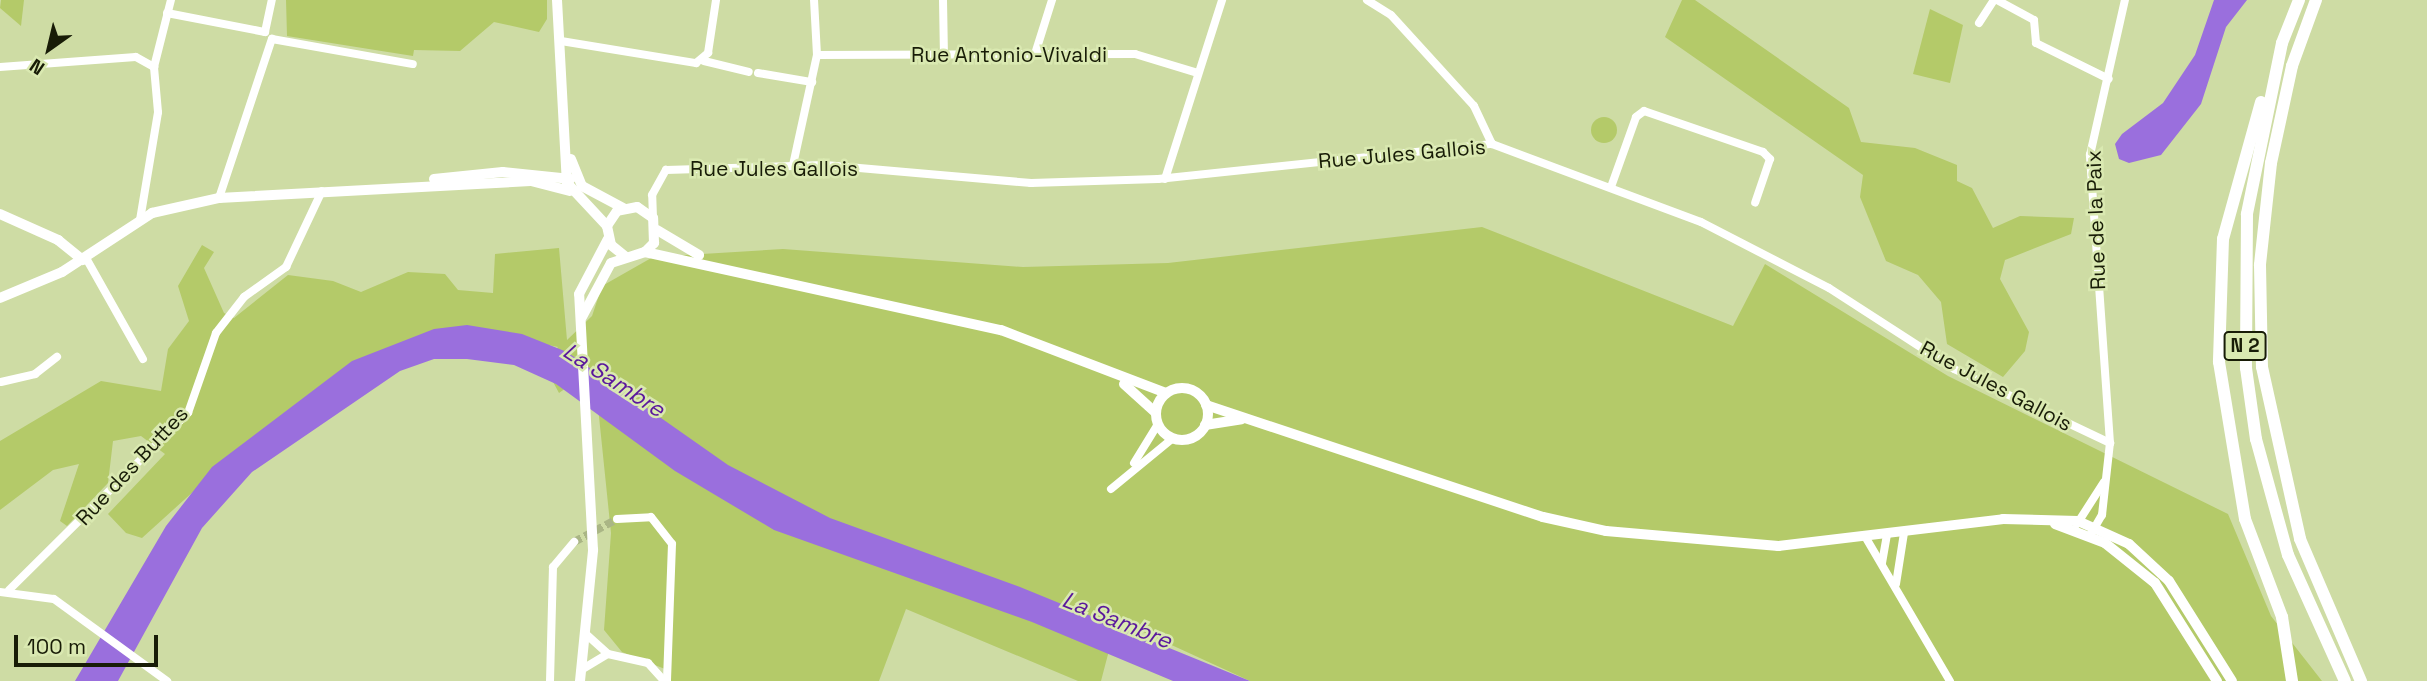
<!DOCTYPE html>
<html>
<head>
<meta charset="utf-8">
<style>
  body { margin:0 }
  #map { position:relative; width:2427px; height:681px; overflow:hidden; background:#cedca4; font-family:"Space Grotesk",sans-serif }
  div>[style] { position:absolute }
  [style*='--x'] { left:calc(var(--x)*1px); top:calc(var(--y)*1px); width:calc(var(--w)*1px); rotate:calc(var(--a)*1deg) }
  .green>* { inset:0; background:#b4ca69 }
  .round { border-radius:50% }
  .water>* { inset:0; background:#9a6fdd }
  .minor-tunnel>* { height:8px; margin-top:-4px; transform-origin:0; background:repeating-linear-gradient(90deg,#aab685 0 8px,transparent 0 12px) }
  .minor>* { height:8px; margin:-4px; padding:0 4px; transform-origin:4px; border-radius:4px; background:#fff }
  .tertiary>* { height:10px; margin:-5px; padding:0 5px; transform-origin:5px; border-radius:5px; background:#fff }
  .tertiary>.ring { margin:-5px; padding:0; box-sizing:content-box; background:none; border:10px solid #fff; border-radius:50% }
  .secondary>* { height:10px; margin:-5px; padding:0 5px; transform-origin:5px; border-radius:5px; background:#fff }
  .trunk>* { height:12px; margin:-6px; padding:0 6px; transform-origin:6px; border-radius:6px; background:#fff }
  span { translate:-50% -50%; white-space:nowrap; text-align:center; line-height:1.15; -webkit-text-stroke:5px #dae9b1; paint-order:stroke }
  .shield-label span { padding:2px 5px; background:#dae9b1; border:2px solid; border-radius:5px; -webkit-text-stroke-width:0 }
  .shield-label { font-size:19px; color:#181c07; font-weight:700 }
  .street-label { font-size:21px; color:#181c07 }
  .water-label { font-size:23px; color:#5a179c; font-style:italic }
  .north { position:absolute; left:14px; top:14px; width:70px; height:70px; -webkit-text-stroke:5px #dae9b1; paint-order:stroke; rotate:214deg; font-size:19px; font-weight:700; line-height:28px; text-align:center; color:#181c07 }
  .north::after { content:''; display:block; margin:auto; width:24px; height:32px; background:#181c07; clip-path:polygon(50% 0,100% 100%,50% 72%,0 100%) }
  .scale { position:absolute; left:14px; top:635px; width:144px; height:32px; box-sizing:border-box; border:4px solid #181c07; border-top:0; padding-left:9px; font-size:21px; line-height:24px; white-space:nowrap; color:#181c07; -webkit-text-stroke:5px #dae9b1; paint-order:stroke }
</style>
</head>
<body>
<div id="map">
  <div class="green">
    <div style="clip-path:polygon(1px 0,24px 0,21px 26px,0 8px)"></div>
    <div style="clip-path:polygon(286px 0,547px 0,547px 19px,539px 32px,494px 22px,460px 51px,414px 50px,413px 56px,287px 36px)"></div>
    <div style="clip-path:polygon(1682px 0,1695px 0,1849px 108px,1861px 142px,1915px 148px,1957px 165px,1957px 181px,1972px 188px,1993px 228px,2020px 216px,2074px 218px,2071px 234px,2005px 260px,2000px 279px,2029px 332px,2025px 351px,2003px 377px,1947px 344px,1941px 302px,1918px 275px,1886px 261px,1860px 197px,1863px 175px,1665px 37px)"></div>
    <div style="clip-path:polygon(1930px 9px,1963px 25px,1950px 83px,1913px 74px)"></div>
    <div class="round" style="left:1591px;top:117px;width:26px;height:26px"></div>
    <div style="clip-path:polygon(1482px 227px,1733px 326px,1765px 264px,1948px 376px,2228px 514px,2271px 616px,2322px 681px,1250px 681px,1117px 620px,1101px 681px,1078px 681px,906px 609px,879px 681px,670px 681px,670px 671px,622px 652px,604px 630px,611px 533px,594px 368px,559px 393px,543px 363px,558px 347px,471px 329px,237px 452px,142px 538px,126px 533px,108px 514px,165px 454px,141px 436px,113px 441px,108px 483px,67px 526px,60px 521px,79px 464px,53px 470px,0 510px,0 441px,101px 381px,161px 391px,168px 349px,189px 321px,178px 286px,202px 245px,214px 252px,204px 268px,224px 313px,234px 318px,288px 275px,333px 281px,361px 292px,408px 272px,445px 274px,458px 290px,493px 293px,495px 254px,559px 248px,567px 340px,592px 316px,602px 286px,653px 257px,783px 249px,1023px 267px,1168px 263px)"></div>
  </div>
  <div class="water">
    <div style="clip-path:polygon(2214px 0,2247px 0,2226px 27px,2201px 104px,2161px 155px,2129px 163px,2119px 159px,2115px 144px,2122px 134px,2163px 103px,2195px 55px)"></div>
    <div style="clip-path:polygon(467px 325px,522px 334px,567px 352px,728px 465px,830px 518px,1020px 587px,1250px 681px,1173px 681px,1032px 622px,774px 530px,675px 471px,556px 384px,514px 365px,467px 359px,434px 359px,400px 371px,252px 472px,202px 528px,118px 681px,75px 681px,166px 526px,212px 467px,352px 361px,434px 329px)"></div>
  </div>
  <div class="minor-tunnel">
    <div style="--x:574;--y:542;--w:49;--a:-28.1"></div>
  </div>
  <div class="minor">
    <div style="--x:943;--y:0;--w:55;--a:89"></div>
    <div style="--x:1367;--y:0;--w:28;--a:32"></div>
    <div style="--x:1391;--y:15;--w:123;--a:47.6"></div>
    <div style="--x:1474;--y:106;--w:42;--a:64.7"></div>
    <div style="--x:1997;--y:0;--w:42;--a:28.4"></div>
    <div style="--x:2034;--y:20;--w:23;--a:85"></div>
    <div style="--x:2036;--y:43;--w:81;--a:26.3"></div>
    <div style="--x:167;--y:13;--w:100;--a:11"></div>
    <div style="--x:1979;--y:23;--w:27;--a:-57"></div>
    <div style="--x:265;--y:32;--w:33;--a:-78"></div>
    <div style="--x:272;--y:39;--w:143;--a:10.1"></div>
    <div style="--x:561;--y:41;--w:137;--a:9.3"></div>
    <div style="--x:696;--y:63;--w:16;--a:-40"></div>
    <div style="--x:708;--y:53;--w:54;--a:-81.4"></div>
    <div style="--x:1035;--y:54;--w:57;--a:-72.5"></div>
    <div style="--x:817;--y:55;--w:318;--a:-0.2"></div>
    <div style="--x:1135;--y:54;--w:66;--a:16.8"></div>
    <div style="--x:704;--y:61;--w:46;--a:13.7"></div>
    <div style="--x:0;--y:67;--w:136;--a:-4.2"></div>
    <div style="--x:136;--y:57;--w:21;--a:29"></div>
    <div style="--x:758;--y:73;--w:55;--a:9.5"></div>
    <div style="--x:793;--y:165;--w:113;--a:-77.7"></div>
    <div style="--x:817;--y:55;--w:55;--a:-93.1"></div>
    <div style="--x:1165;--y:179;--w:188;--a:-72.3"></div>
    <div style="--x:1611;--y:187;--w:74;--a:-70.3"></div>
    <div style="--x:1636;--y:117;--w:10;--a:-37"></div>
    <div style="--x:1644;--y:111;--w:126;--a:19"></div>
    <div style="--x:1763;--y:152;--w:10;--a:45"></div>
    <div style="--x:1770;--y:159;--w:46;--a:108.8"></div>
    <div style="--x:219;--y:198;--w:168;--a:-71.6"></div>
    <div style="--x:653;--y:218;--w:23;--a:-92"></div>
    <div style="--x:652;--y:195;--w:29;--a:-61"></div>
    <div style="--x:666;--y:170;--w:159;--a:-1.8"></div>
    <div style="--x:825;--y:165;--w:207;--a:5"></div>
    <div style="--x:1031;--y:183;--w:127;--a:-1.8"></div>
    <div style="--x:1158;--y:179;--w:336;--a:-6"></div>
    <div style="--x:1492;--y:144;--w:223;--a:20.5"></div>
    <div style="--x:1701;--y:222;--w:144;--a:27.3"></div>
    <div style="--x:1829;--y:288;--w:149;--a:32.9"></div>
    <div style="--x:1954;--y:369;--w:173;--a:25.4"></div>
    <div style="--x:140;--y:220;--w:109;--a:-80.5"></div>
    <div style="--x:158;--y:112;--w:45;--a:-95.1"></div>
    <div style="--x:154;--y:67;--w:69;--a:-75.8"></div>
    <div style="--x:86;--y:258;--w:116;--a:60.6"></div>
    <div style="--x:1;--y:382;--w:35;--a:-13"></div>
    <div style="--x:35;--y:374;--w:28;--a:-38"></div>
    <div style="--x:1134;--y:463;--w:46;--a:-58.4"></div>
    <div style="--x:1111;--y:489;--w:80;--a:-39.4"></div>
    <div style="--x:617;--y:519;--w:34;--a:-3"></div>
    <div style="--x:651;--y:517;--w:34;--a:52"></div>
    <div style="--x:672;--y:544;--w:137;--a:92.1"></div>
    <div style="--x:2077;--y:524;--w:50;--a:-57.3"></div>
    <div style="--x:2092;--y:532;--w:20;--a:-60"></div>
    <div style="--x:2102;--y:515;--w:72;--a:-83.7"></div>
    <div style="--x:2110;--y:443;--w:289;--a:-94"></div>
    <div style="--x:2090;--y:155;--w:159;--a:-77.3"></div>
    <div style="--x:1866;--y:538;--w:166;--a:59.6"></div>
    <div style="--x:1882;--y:563;--w:28;--a:-80"></div>
    <div style="--x:1896;--y:584;--w:52;--a:-81.1"></div>
    <div style="--x:9;--y:590;--w:252;--a:-44.7"></div>
    <div style="--x:188;--y:413;--w:85;--a:-70.7"></div>
    <div style="--x:216;--y:333;--w:46;--a:-52.1"></div>
    <div style="--x:244;--y:297;--w:52;--a:-35.5"></div>
    <div style="--x:286;--y:267;--w:84;--a:-64.7"></div>
    <div style="--x:0;--y:592;--w:54;--a:7.4"></div>
    <div style="--x:54;--y:599;--w:140;--a:36"></div>
    <div style="--x:587;--y:635;--w:28;--a:42"></div>
    <div style="--x:608;--y:654;--w:41;--a:12.7"></div>
    <div style="--x:648;--y:663;--w:24;--a:48"></div>
    <div style="--x:581;--y:670;--w:31;--a:-31"></div>
    <div style="--x:550;--y:681;--w:114;--a:-88.5"></div>
    <div style="--x:553;--y:567;--w:33;--a:-50"></div>
  </div>
  <div class="tertiary">
    <div style="--x:434;--y:179;--w:69;--a:-5.8"></div>
    <div style="--x:503;--y:172;--w:68;--a:5.9"></div>
    <div style="--x:0;--y:214;--w:64;--a:24.1"></div>
    <div style="--x:58;--y:240;--w:32;--a:39"></div>
    <div style="--x:657;--y:230;--w:49;--a:30.8"></div>
    <div style="--x:645;--y:252;--w:364;--a:12.4"></div>
    <div style="--x:1001;--y:330;--w:177;--a:20.9"></div>
    <div style="--x:0;--y:298;--w:67;--a:-22.8"></div>
    <div style="--x:62;--y:272;--w:108;--a:-33.2"></div>
    <div style="--x:152;--y:213;--w:69;--a:-12.6"></div>
    <div style="--x:219;--y:198;--w:312;--a:-3.1"></div>
    <div style="--x:531;--y:181;--w:40;--a:14.4"></div>
    <div style="--x:1124;--y:384;--w:43;--a:42.2"></div>
    <div class="ring" style="left:1156px;top:388px;width:42px;height:42px"></div>
    <div style="--x:1206;--y:405;--w:355;--a:18.4"></div>
    <div style="--x:1543;--y:517;--w:65;--a:12.5"></div>
    <div style="--x:1606;--y:531;--w:173;--a:5"></div>
    <div style="--x:1778;--y:546;--w:227;--a:-6.8"></div>
    <div style="--x:2003;--y:519;--w:75;--a:1.5"></div>
    <div style="--x:2078;--y:521;--w:56;--a:24.3"></div>
    <div style="--x:2129;--y:544;--w:54;--a:42.8"></div>
    <div style="--x:2169;--y:581;--w:118;--a:57.8"></div>
    <div style="--x:1205;--y:425;--w:37;--a:-9"></div>
    <div style="--x:2055;--y:524;--w:53;--a:20.8"></div>
    <div style="--x:2105;--y:543;--w:64;--a:38.7"></div>
    <div style="--x:2155;--y:583;--w:116;--a:57.7"></div>
  </div>
  <div class="secondary">
    <div style="--x:557;--y:0;--w:183;--a:86.9"></div>
    <div style="--x:567;--y:183;--w:59;--a:47.1"></div>
    <div style="--x:571;--y:159;--w:29;--a:68"></div>
    <div style="--x:582;--y:186;--w:47;--a:28.2"></div>
    <div style="--x:582;--y:317;--w:61;--a:-61.8"></div>
    <div style="--x:611;--y:263;--w:36;--a:-18"></div>
    <div style="--x:645;--y:252;--w:13;--a:-45"></div>
    <div style="--x:654;--y:243;--w:25;--a:-92"></div>
    <div style="--x:653;--y:218;--w:19;--a:-145"></div>
    <div style="--x:637;--y:207;--w:20;--a:169"></div>
    <div style="--x:617;--y:211;--w:18;--a:124"></div>
    <div style="--x:607;--y:226;--w:19;--a:78"></div>
    <div style="--x:611;--y:245;--w:19;--a:39"></div>
    <div style="--x:580;--y:681;--w:132;--a:-84.3"></div>
    <div style="--x:593;--y:550;--w:256;--a:-93.1"></div>
    <div style="--x:579;--y:294;--w:62;--a:-62.2"></div>
  </div>
  <div class="trunk">
    <div style="--x:2299;--y:0;--w:46;--a:111.6"></div>
    <div style="--x:2282;--y:43;--w:175;--a:101.6"></div>
    <div style="--x:2247;--y:214;--w:154;--a:90.4"></div>
    <div style="--x:2246;--y:368;--w:72;--a:82"></div>
    <div style="--x:2256;--y:439;--w:120;--a:74.6"></div>
    <div style="--x:2288;--y:555;--w:138;--a:65.7"></div>
    <div style="--x:2316;--y:0;--w:70;--a:110"></div>
    <div style="--x:2292;--y:66;--w:99;--a:102.2"></div>
    <div style="--x:2271;--y:163;--w:103;--a:96.2"></div>
    <div style="--x:2260;--y:265;--w:102;--a:88.9"></div>
    <div style="--x:2262;--y:367;--w:176;--a:77.5"></div>
    <div style="--x:2300;--y:539;--w:155;--a:66.8"></div>
    <div style="--x:2261;--y:102;--w:142;--a:105.5"></div>
    <div style="--x:2223;--y:239;--w:123;--a:91.9"></div>
    <div style="--x:2219;--y:362;--w:159;--a:80.6"></div>
    <div style="--x:2245;--y:519;--w:105;--a:69.3"></div>
    <div style="--x:2282;--y:617;--w:65;--a:81.1"></div>
  </div>
  <div class="shield-label">
    <span style="left:2245px;top:346px">N 2</span>
  </div>
  <div class="street-label">
    <span style="left:1009px;top:55px">Rue Antonio-Vivaldi</span>
    <span style="left:1402px;top:154px;rotate:-5deg">Rue Jules Gallois</span>
    <span style="left:774px;top:169px">Rue Jules Gallois</span>
    <span style="left:2096px;top:220px;rotate:-92deg">Rue de la Paix</span>
    <span style="left:1996px;top:386px;rotate:28deg">Rue Jules Gallois</span>
    <span style="left:132px;top:466px;rotate:-47deg">Rue des Buttes</span>
  </div>
  <div class="water-label">
    <span style="left:614px;top:380px;rotate:33deg">La Sambre</span>
    <span style="left:1117px;top:620px;rotate:22deg">La Sambre</span>
  </div>
  <div class="north">N</div>
  <div class="scale">100 m</div>
</div>
</body>
</html>
